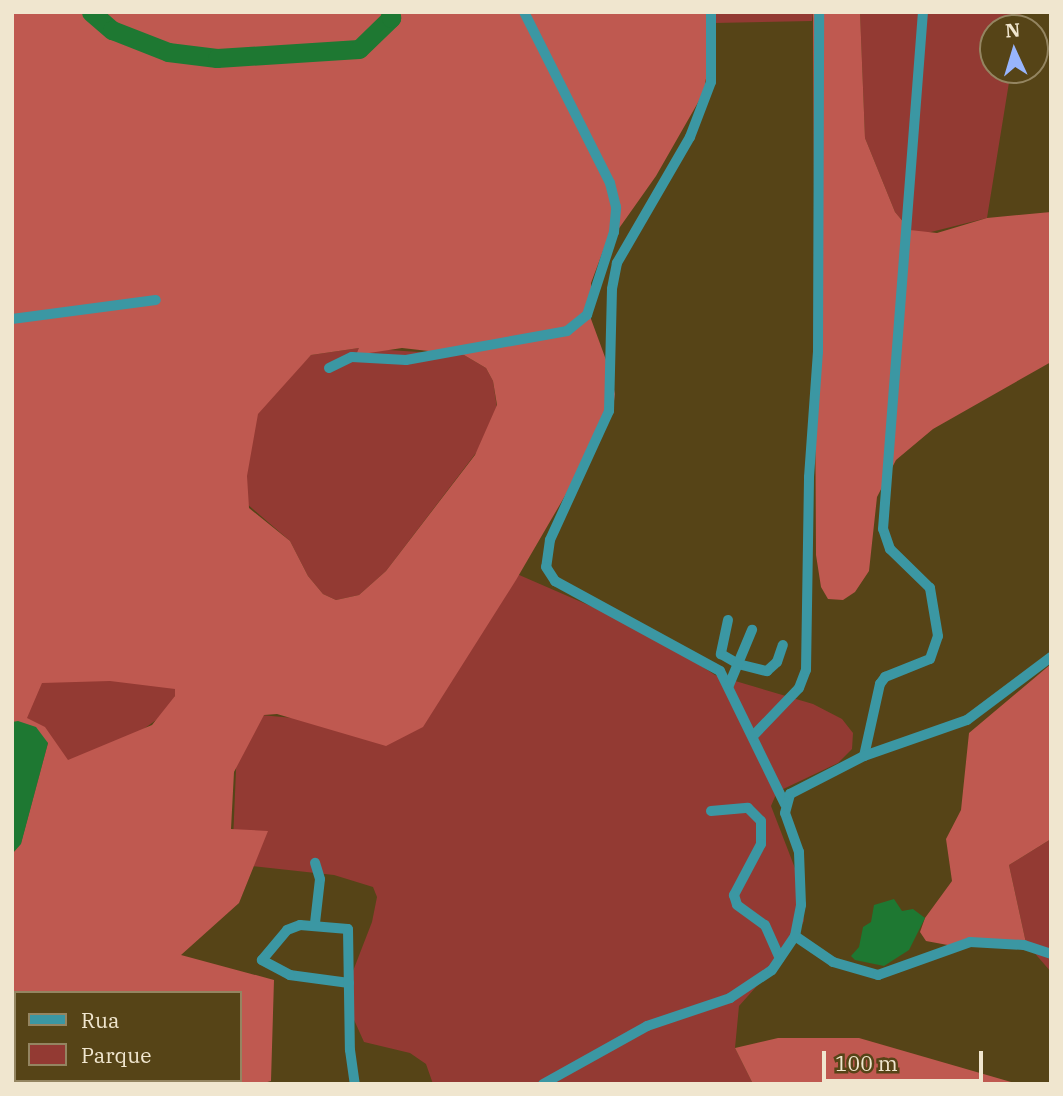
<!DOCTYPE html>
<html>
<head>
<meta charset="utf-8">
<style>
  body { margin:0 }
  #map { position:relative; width:1063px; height:1096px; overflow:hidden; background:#564417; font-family:"IBM Plex Serif",serif }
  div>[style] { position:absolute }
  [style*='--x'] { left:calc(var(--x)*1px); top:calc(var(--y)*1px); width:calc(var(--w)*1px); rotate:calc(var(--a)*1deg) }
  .green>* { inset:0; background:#933a33 }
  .forest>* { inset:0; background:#bf5950 }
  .water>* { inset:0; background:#1e7832 }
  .river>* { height:19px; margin:-9.5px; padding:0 9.5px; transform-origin:9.5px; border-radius:9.5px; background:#1e7832 }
  .minor>* { height:10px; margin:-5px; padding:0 5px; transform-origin:5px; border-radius:5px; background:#3b97a3 }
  span { translate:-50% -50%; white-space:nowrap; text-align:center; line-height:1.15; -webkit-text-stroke:6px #564417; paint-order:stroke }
  .frame { position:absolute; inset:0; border:14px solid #f0e6cf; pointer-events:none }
  .legend { position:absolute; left:14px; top:991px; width:228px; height:91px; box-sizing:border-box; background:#564417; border:2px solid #948561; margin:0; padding:9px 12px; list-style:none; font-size:21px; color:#f0e6cf }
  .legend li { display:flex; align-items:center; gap:14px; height:35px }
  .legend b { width:35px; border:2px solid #948561 }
  .north { position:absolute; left:979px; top:14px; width:70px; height:70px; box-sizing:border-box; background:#564417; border:2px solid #948561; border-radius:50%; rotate:356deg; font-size:19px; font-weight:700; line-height:28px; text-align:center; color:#f0e6cf }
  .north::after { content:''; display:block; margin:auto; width:24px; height:32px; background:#98b5fd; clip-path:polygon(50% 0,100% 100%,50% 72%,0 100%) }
  .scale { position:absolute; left:822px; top:1051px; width:161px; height:32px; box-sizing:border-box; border:4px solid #f0e6cf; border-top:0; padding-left:9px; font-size:21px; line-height:24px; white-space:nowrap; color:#f0e6cf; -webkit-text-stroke:5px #564417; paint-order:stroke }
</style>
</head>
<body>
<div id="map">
  <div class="green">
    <div style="clip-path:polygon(711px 12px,813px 12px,812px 21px,714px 23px)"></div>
    <div style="clip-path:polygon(860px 12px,1021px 12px,1018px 28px,993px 28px,993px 70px,1011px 70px,987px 218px,923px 234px,910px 230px,895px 212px,865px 138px)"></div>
    <div style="clip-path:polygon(359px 348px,464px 355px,486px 368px,493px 381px,497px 408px,482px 445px,386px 571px,359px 595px,336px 600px,323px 594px,308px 576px,290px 541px,232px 491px,233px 430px,311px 355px)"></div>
    <div style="clip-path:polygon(510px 571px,648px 631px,715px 675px,813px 704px,842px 719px,853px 733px,852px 749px,838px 763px,777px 792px,771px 806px,798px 876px,804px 921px,788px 951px,739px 1006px,735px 1048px,753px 1084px,433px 1084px,426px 1064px,410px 1053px,364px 1042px,350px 1011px,346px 989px,372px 922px,377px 897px,373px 887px,334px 875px,232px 864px,237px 747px,260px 715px,294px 718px)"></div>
    <div style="clip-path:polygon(42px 669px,175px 686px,175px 696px,166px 713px,138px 733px,12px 885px,12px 700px)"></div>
    <div style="clip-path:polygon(1051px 839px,1051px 972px,1026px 943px,1009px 865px)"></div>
  </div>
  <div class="forest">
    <div style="clip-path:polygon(evenodd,12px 12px,711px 12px,714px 23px,704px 92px,656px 176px,603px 251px,591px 283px,591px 319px,609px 368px,615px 394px,612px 415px,516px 580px,423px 727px,386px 746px,277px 714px,264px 715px,234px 772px,231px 829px,268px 831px,239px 903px,181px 955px,274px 980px,271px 1081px,260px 1084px,12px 1084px,12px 854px,21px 843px,48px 743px,12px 722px,12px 12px,359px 348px,356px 355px,402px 348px,464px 355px,486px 368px,493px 381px,497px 405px,475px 455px,386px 571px,359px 595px,336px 600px,323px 594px,308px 576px,290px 541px,249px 508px,247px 476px,258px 414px,311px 355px,359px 348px,12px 12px,110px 681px,175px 689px,175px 696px,152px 725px,68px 760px,45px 727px,27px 718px,42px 683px,110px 681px,12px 12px,16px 993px,240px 993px,240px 1080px,16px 1080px,16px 993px)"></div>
    <div style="clip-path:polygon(813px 12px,860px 12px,865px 138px,895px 212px,910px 230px,937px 233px,987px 218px,1051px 212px,1051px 362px,933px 429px,896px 460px,877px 497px,869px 571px,855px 592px,843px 600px,828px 599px,821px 587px,816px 555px)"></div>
    <div style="clip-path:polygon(1051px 664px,1051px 839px,1009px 865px,1026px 943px,953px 946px,926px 941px,920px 932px,925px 918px,952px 881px,946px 839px,961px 810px,969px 733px)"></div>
    <div style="clip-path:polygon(778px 1038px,859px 1038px,1018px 1084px,753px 1084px,735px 1048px)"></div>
  </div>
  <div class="water">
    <div style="clip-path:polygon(18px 721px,36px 727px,48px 743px,21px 844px,12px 854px,12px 722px)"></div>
    <div style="clip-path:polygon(894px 899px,902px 911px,913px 909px,925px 918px,909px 950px,884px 966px,855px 960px,851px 956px,859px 947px,863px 927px,871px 922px,874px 905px)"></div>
  </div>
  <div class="river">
    <div style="--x:91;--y:12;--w:28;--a:41"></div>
    <div style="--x:112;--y:30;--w:60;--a:21.4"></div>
    <div style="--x:168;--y:52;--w:49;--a:7"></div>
    <div style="--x:217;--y:58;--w:142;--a:-3.6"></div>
    <div style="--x:359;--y:49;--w:45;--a:-44.1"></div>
    <div style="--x:391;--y:18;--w:6;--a:-99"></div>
  </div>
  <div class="minor">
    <div style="--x:711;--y:12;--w:70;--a:90"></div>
    <div style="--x:711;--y:82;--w:59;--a:110.9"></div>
    <div style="--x:690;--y:137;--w:146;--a:120.1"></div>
    <div style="--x:617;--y:263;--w:26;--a:101"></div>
    <div style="--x:612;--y:289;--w:122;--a:91.4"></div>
    <div style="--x:609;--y:411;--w:142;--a:114.6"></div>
    <div style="--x:550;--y:540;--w:27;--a:98"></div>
    <div style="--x:546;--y:567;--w:17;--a:57"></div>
    <div style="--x:555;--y:581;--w:188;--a:28.6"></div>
    <div style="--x:720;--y:671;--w:148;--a:64"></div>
    <div style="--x:12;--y:319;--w:145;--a:-7.5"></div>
    <div style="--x:329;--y:368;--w:25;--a:-26"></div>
    <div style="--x:352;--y:357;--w:54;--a:3.2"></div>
    <div style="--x:406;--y:360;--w:164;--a:-10.2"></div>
    <div style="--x:567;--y:331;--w:26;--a:-39"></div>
    <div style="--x:587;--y:315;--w:87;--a:-72"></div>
    <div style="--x:614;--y:232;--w:25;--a:-85"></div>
    <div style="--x:616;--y:207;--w:25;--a:-104"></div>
    <div style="--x:610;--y:183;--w:191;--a:-116.7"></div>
    <div style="--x:728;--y:620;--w:35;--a:102"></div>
    <div style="--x:721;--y:654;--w:20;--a:30"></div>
    <div style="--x:738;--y:664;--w:30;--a:14"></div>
    <div style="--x:767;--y:671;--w:13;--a:-42"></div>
    <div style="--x:777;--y:662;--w:18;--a:-71"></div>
    <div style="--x:729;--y:685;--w:60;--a:-67.3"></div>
    <div style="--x:753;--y:736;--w:66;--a:-46.2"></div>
    <div style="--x:799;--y:688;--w:19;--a:-69"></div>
    <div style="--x:806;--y:670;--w:193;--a:-89.1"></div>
    <div style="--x:809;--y:477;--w:125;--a:-85.9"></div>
    <div style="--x:818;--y:352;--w:340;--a:-89.8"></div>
    <div style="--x:864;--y:756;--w:74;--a:-77.5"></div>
    <div style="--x:880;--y:684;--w:9;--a:-54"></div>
    <div style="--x:885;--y:677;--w:48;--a:-21.8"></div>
    <div style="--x:930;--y:659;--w:24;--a:-71"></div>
    <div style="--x:938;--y:636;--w:49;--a:-99.5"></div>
    <div style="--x:930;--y:588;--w:56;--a:-135.7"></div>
    <div style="--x:890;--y:549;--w:21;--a:-109"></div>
    <div style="--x:883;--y:529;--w:519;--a:-85.58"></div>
    <div style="--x:711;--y:811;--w:37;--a:-5"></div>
    <div style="--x:748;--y:808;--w:18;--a:45"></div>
    <div style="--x:761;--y:821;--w:23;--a:90"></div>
    <div style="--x:761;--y:844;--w:58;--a:117.9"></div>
    <div style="--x:734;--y:895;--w:10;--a:73"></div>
    <div style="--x:737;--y:905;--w:34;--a:36"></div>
    <div style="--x:765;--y:925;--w:36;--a:66"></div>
    <div style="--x:315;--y:923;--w:44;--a:-83.5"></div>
    <div style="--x:320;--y:879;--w:17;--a:-107"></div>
    <div style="--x:795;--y:936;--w:46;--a:34.4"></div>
    <div style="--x:833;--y:962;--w:47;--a:16.1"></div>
    <div style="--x:878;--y:975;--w:98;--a:-19.7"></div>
    <div style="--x:970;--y:942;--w:54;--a:3.2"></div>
    <div style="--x:1024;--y:945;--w:28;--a:18"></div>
    <div style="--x:349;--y:983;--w:60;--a:-172.3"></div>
    <div style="--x:290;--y:975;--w:32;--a:-152"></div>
    <div style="--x:262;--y:960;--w:39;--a:-50"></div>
    <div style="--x:287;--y:930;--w:14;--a:-21"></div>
    <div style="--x:300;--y:925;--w:48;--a:4.8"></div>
    <div style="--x:348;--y:929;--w:121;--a:89.1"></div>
    <div style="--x:350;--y:1050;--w:34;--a:82"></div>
    <div style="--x:543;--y:1084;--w:119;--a:-29.1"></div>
    <div style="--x:647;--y:1026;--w:88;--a:-18.6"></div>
    <div style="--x:730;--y:998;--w:50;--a:-33.7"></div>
    <div style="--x:772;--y:970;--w:41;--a:-55.9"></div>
    <div style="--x:795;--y:936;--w:32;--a:-79"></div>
    <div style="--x:801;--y:905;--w:53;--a:-92.2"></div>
    <div style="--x:799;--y:852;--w:41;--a:-109.7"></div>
    <div style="--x:785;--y:813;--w:20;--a:-75"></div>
    <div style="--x:790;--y:794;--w:83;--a:-27.2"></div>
    <div style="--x:864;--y:756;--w:109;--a:-19.3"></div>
    <div style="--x:967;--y:720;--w:105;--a:-36.9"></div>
  </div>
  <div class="frame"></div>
  <ul class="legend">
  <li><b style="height:9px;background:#3b97a3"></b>Rua</li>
  <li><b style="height:19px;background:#933a33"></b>Parque</li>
  </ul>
  <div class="north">N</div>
  <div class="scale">100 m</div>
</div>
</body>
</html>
